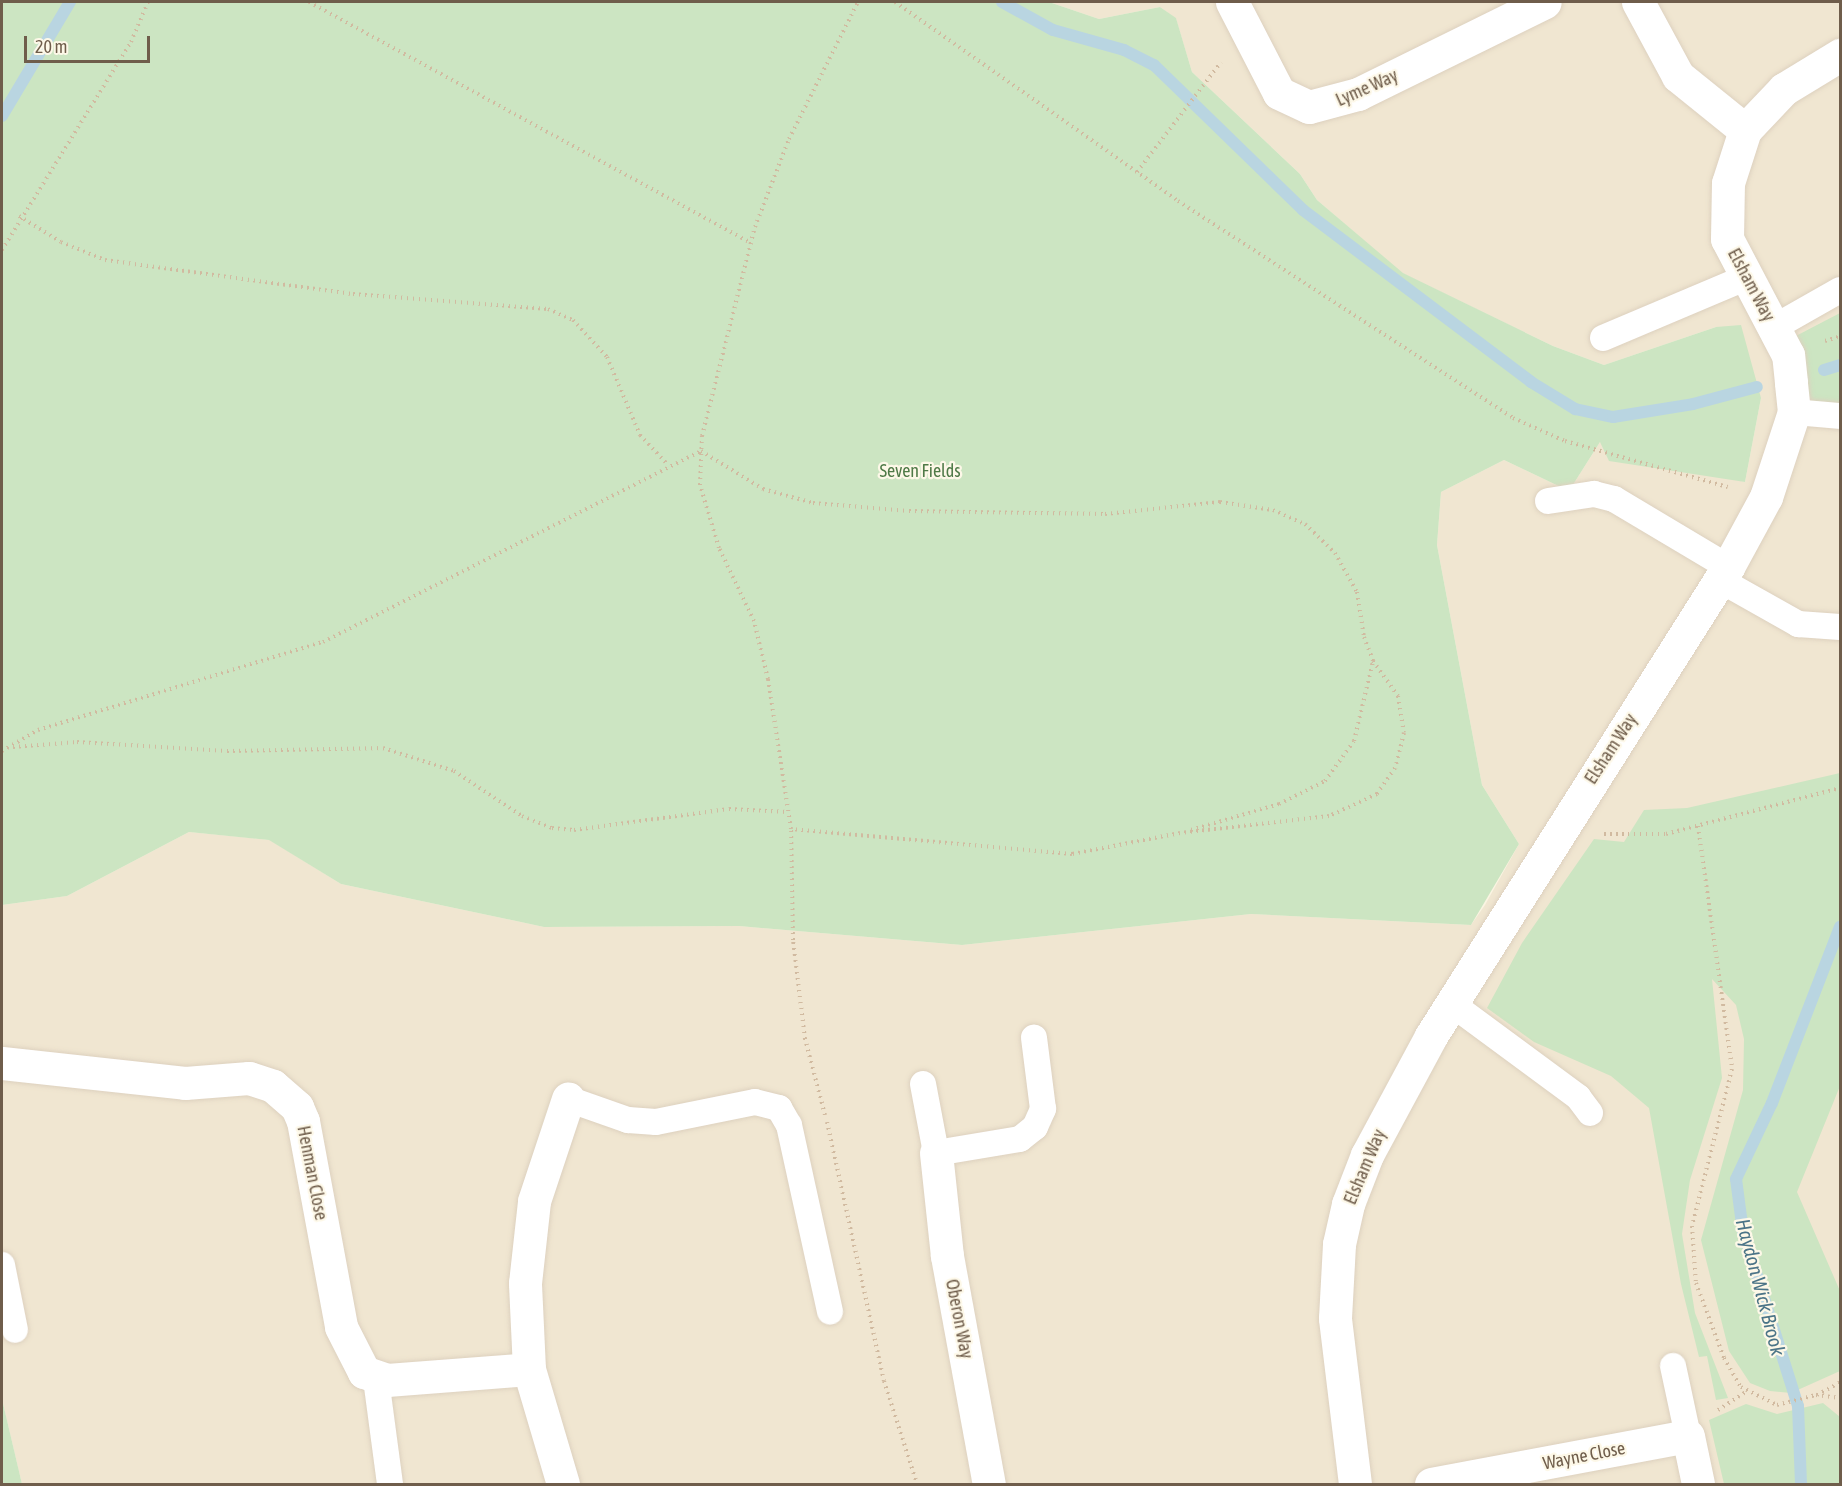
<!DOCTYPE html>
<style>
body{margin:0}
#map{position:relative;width:1842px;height:1486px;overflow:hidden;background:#faf4e2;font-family:"Asap Condensed",sans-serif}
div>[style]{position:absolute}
.residential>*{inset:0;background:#f0e6d1}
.green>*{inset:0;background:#cce5c2}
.stream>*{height:12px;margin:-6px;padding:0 6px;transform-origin:6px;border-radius:6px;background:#b9d5e1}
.path>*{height:4px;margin-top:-2px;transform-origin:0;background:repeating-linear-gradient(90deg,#d1baa0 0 1.5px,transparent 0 6px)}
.roads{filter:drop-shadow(0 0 2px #ddd1bf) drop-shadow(0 0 2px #ddd1bf)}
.service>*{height:26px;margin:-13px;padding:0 13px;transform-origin:13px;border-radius:13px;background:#fff}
.minor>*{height:33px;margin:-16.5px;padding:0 16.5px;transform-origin:16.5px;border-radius:16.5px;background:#fff}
span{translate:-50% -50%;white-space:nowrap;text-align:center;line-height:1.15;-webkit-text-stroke:4.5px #fdf8e8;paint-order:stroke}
.street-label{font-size:18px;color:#6f5d4b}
.park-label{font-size:18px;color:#4f7a47}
.water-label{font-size:20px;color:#4b7487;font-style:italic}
.frame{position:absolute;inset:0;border:3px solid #6f5d4b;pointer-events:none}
.scale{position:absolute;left:24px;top:36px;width:126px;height:27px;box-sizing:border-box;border:3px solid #6f5d4b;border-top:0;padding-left:8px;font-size:18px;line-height:21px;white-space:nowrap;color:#6f5d4b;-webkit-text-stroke:4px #fdf8e8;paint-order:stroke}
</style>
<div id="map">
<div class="residential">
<div style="clip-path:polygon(1049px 2px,1840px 2px,1840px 1484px,22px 1484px,2px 1399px,2px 905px,67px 896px,189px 832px,270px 840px,341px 884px,544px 927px,739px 926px,962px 945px,1251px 914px,1471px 925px,1485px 905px,1519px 844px,1482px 785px,1437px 545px,1441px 492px,1504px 460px,1569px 491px,1600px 442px,1745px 482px,1761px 398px,1716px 327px,1604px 365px,1553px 346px,1402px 273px,1317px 200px,1300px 174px,1192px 72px,1176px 19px,1160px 7px,1099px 19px)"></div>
</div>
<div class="green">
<div style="clip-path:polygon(2px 2px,1049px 2px,1099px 19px,1160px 7px,1176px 18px,1192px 72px,1300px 174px,1317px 200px,1403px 273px,1553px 346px,1604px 365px,1716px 327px,1741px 325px,1761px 398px,1745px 482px,1609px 461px,1600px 442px,1569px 491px,1504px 460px,1441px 492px,1437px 545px,1482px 785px,1519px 844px,1471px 925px,1251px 914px,962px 945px,739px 926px,544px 927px,341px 884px,269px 840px,189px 832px,67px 896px,2px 905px)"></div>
<div style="clip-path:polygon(1840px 313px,1840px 406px,1805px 404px,1792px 338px)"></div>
<div style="clip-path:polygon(1840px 773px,1840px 1086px,1797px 1192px,1840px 1291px,1840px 1371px,1791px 1393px,1770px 1391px,1750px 1383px,1729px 1351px,1701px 1240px,1743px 1090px,1744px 1039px,1736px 1005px,1712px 979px,1722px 1078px,1690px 1180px,1682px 1234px,1695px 1313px,1728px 1398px,1716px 1400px,1707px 1356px,1699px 1357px,1681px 1284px,1649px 1108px,1611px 1076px,1534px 1042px,1487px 1008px,1522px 943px,1594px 839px,1624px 842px,1644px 810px,1687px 808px)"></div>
<div style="clip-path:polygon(2px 1399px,22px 1484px,2px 1484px)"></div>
<div style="clip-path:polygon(1823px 1403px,1840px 1417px,1840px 1484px,1724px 1484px,1709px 1420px,1746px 1404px,1777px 1414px)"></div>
</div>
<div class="stream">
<div style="left:1002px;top:2px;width:58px;rotate:28.8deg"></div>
<div style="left:1053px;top:30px;width:74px;rotate:15.7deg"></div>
<div style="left:1124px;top:50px;width:34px;rotate:27deg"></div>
<div style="left:1154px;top:65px;width:208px;rotate:44.2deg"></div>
<div style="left:1303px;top:210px;width:286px;rotate:37deg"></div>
<div style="left:1531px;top:382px;width:52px;rotate:31.5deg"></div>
<div style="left:1575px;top:409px;width:39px;rotate:12deg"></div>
<div style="left:1613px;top:417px;width:81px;rotate:-9.2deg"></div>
<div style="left:1693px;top:404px;width:66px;rotate:-14.9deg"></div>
<div style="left:2px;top:116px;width:133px;rotate:-59.2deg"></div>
<div style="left:1824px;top:370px;width:17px;rotate:-17deg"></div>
<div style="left:1801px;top:1484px;width:78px;rotate:-92.2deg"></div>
<div style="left:1798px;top:1406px;width:182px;rotate:-107.5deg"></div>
<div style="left:1743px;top:1232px;width:53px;rotate:-97.5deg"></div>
<div style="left:1736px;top:1179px;width:84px;rotate:-64.7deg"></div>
<div style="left:1772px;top:1103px;width:189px;rotate:-68.9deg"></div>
</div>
<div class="path">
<div style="left:309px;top:2px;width:503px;rotate:28.6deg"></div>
<div style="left:895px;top:2px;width:346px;rotate:35.1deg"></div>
<div style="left:1178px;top:201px;width:399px;rotate:32.9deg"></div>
<div style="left:1513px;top:418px;width:57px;rotate:23.9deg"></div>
<div style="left:1565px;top:441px;width:169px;rotate:15.8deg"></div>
<div style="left:1137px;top:172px;width:138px;rotate:-52.6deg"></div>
<div style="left:19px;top:216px;width:49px;rotate:31.8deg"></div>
<div style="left:61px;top:242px;width:48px;rotate:22.2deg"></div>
<div style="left:105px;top:260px;width:250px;rotate:7.8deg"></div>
<div style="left:353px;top:294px;width:196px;rotate:4.4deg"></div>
<div style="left:548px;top:309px;width:27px;rotate:24deg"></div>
<div style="left:573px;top:320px;width:50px;rotate:47.4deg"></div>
<div style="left:607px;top:357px;width:85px;rotate:67.1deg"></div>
<div style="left:640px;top:435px;width:42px;rotate:46.9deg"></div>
<div style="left:2px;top:250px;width:245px;rotate:-58.2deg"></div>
<div style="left:131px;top:42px;width:43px;rotate:-67deg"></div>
<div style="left:1825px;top:341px;width:16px;rotate:-18deg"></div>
<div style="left:13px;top:747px;width:64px;rotate:-4.5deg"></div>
<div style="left:77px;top:742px;width:150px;rotate:3.4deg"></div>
<div style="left:227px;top:751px;width:156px;rotate:-1.1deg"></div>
<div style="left:383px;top:748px;width:75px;rotate:17.9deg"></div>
<div style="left:454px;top:771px;width:82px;rotate:33.5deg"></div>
<div style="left:522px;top:816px;width:32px;rotate:22deg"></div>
<div style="left:552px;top:828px;width:22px;rotate:5deg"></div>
<div style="left:574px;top:830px;width:156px;rotate:-7.7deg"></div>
<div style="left:729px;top:809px;width:59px;rotate:2.9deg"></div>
<div style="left:2px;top:751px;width:42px;rotate:-30.3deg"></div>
<div style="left:38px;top:730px;width:298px;rotate:-17.2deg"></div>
<div style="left:323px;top:642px;width:424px;rotate:-26.8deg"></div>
<div style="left:701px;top:451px;width:73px;rotate:31.5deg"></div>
<div style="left:763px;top:489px;width:52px;rotate:15.6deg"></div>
<div style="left:813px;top:503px;width:96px;rotate:4.8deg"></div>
<div style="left:909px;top:511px;width:196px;rotate:0.9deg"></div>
<div style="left:1105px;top:514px;width:116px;rotate:-6deg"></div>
<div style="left:1220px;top:502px;width:54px;rotate:8.6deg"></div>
<div style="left:1273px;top:510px;width:35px;rotate:24deg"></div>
<div style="left:1305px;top:524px;width:42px;rotate:44deg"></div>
<div style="left:1335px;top:553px;width:45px;rotate:60.6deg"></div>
<div style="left:1357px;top:592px;width:46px;rotate:81.2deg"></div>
<div style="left:1364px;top:637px;width:26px;rotate:69deg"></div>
<div style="left:1373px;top:661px;width:43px;rotate:54.5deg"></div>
<div style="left:1398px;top:696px;width:37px;rotate:81deg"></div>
<div style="left:1404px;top:733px;width:36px;rotate:104deg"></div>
<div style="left:1395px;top:768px;width:32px;rotate:125deg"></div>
<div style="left:1377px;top:794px;width:53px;rotate:155.4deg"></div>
<div style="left:1329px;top:816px;width:150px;rotate:173.5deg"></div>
<div style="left:1180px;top:833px;width:110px;rotate:169deg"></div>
<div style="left:1072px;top:854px;width:282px;rotate:-174.9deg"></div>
<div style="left:1698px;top:826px;width:245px;rotate:82deg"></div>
<div style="left:1732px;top:1069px;width:162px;rotate:104.3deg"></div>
<div style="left:1692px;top:1226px;width:57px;rotate:86deg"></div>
<div style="left:1696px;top:1283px;width:80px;rotate:69.5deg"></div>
<div style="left:1724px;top:1358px;width:34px;rotate:60deg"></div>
<div style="left:1741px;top:1387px;width:40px;rotate:26.6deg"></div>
<div style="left:1777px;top:1405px;width:40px;rotate:-14.4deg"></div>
<div style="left:1816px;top:1395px;width:24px;rotate:7deg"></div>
<div style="left:1191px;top:830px;width:92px;rotate:-16.5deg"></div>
<div style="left:1279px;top:804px;width:51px;rotate:-26.6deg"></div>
<div style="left:1325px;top:781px;width:49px;rotate:-54.1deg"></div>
<div style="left:1354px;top:741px;width:82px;rotate:-76.6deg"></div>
<div style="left:1604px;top:834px;width:62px"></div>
<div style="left:1666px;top:834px;width:180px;rotate:-14.8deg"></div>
<div style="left:825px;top:1115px;width:79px;rotate:-104.7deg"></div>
<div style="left:805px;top:1039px;width:100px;rotate:-96.9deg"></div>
<div style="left:793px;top:940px;width:111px;rotate:-91deg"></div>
<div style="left:791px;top:829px;width:152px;rotate:-98.7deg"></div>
<div style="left:768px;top:679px;width:60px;rotate:-103.6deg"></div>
<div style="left:754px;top:621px;width:81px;rotate:-115.6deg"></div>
<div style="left:719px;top:548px;width:66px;rotate:-106.8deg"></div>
<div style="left:700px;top:485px;width:49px;rotate:-87.7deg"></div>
<div style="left:702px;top:436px;width:216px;rotate:-75.8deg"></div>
<div style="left:755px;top:227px;width:94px;rotate:-68.9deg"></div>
<div style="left:789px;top:139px;width:153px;rotate:-63.3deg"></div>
<div style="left:827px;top:1122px;width:265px;rotate:77.6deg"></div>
<div style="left:884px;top:1381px;width:108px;rotate:72.2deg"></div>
<div style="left:1817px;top:1395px;width:26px;rotate:-29deg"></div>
<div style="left:1718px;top:1410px;width:35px;rotate:-33deg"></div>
</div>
<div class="roads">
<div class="service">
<div style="left:1773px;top:328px;width:77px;rotate:-29.6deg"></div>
<div style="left:1603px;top:338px;width:154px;rotate:-22.9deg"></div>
<div style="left:1794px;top:412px;width:46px;rotate:5deg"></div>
<div style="left:1548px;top:501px;width:47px;rotate:-8.7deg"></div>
<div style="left:1594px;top:494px;width:21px;rotate:14deg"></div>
<div style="left:1614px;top:499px;width:133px;rotate:30.8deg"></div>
<div style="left:1720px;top:580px;width:90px;rotate:29.4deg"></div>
<div style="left:1798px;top:624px;width:42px;rotate:4.1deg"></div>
<div style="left:1452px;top:1004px;width:157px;rotate:36.4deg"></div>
<div style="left:1578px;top:1097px;width:20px;rotate:53deg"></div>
<div style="left:923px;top:1084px;width:70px;rotate:79.3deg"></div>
<div style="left:936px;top:1153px;width:85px;rotate:-9.5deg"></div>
<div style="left:1020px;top:1139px;width:19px;rotate:-39deg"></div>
<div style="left:1035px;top:1127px;width:20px;rotate:-66deg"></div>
<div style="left:1043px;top:1109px;width:72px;rotate:-97.2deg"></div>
<div style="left:568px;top:1099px;width:64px;rotate:19.3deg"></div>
<div style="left:628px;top:1120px;width:28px;rotate:4deg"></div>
<div style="left:656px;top:1122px;width:101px;rotate:-11.4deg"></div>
<div style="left:755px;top:1102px;width:25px;rotate:14deg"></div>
<div style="left:779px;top:1108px;width:20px;rotate:60deg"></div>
<div style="left:789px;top:1125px;width:191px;rotate:77.6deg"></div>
<div style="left:2px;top:1265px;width:66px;rotate:78.7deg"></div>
<div style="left:1673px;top:1366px;width:72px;rotate:77.9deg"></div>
<div style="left:376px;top:1379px;width:106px;rotate:82.4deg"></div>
</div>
<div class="minor">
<div style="left:1232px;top:2px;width:102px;rotate:62.7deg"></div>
<div style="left:1279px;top:93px;width:33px;rotate:25deg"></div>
<div style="left:1309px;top:107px;width:51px;rotate:-14.9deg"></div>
<div style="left:1358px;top:94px;width:208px;rotate:-26.2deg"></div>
<div style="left:1638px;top:2px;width:84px;rotate:61.6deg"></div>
<div style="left:1678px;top:76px;width:86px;rotate:38.9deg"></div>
<div style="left:2px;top:1063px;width:184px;rotate:6.2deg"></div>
<div style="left:185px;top:1083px;width:64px;rotate:-4.5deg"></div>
<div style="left:249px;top:1078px;width:25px;rotate:18deg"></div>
<div style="left:273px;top:1086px;width:32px;rotate:41deg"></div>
<div style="left:297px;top:1107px;width:15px;rotate:67deg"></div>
<div style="left:303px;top:1121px;width:209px;rotate:79.5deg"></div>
<div style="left:341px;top:1327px;width:51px;rotate:62.9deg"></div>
<div style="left:364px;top:1372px;width:24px;rotate:19deg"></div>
<div style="left:387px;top:1380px;width:142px;rotate:-4.4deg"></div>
<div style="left:936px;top:1153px;width:104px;rotate:83.9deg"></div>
<div style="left:947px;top:1256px;width:232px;rotate:79.6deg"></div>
<div style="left:563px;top:1484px;width:120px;rotate:-106.5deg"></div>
<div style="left:529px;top:1369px;width:86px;rotate:-92.7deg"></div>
<div style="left:525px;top:1283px;width:82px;rotate:-83.7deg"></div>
<div style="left:534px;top:1201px;width:108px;rotate:-71.6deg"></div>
<div style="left:1355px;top:1484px;width:167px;rotate:-96.9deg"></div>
<div style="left:1335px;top:1318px;width:74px;rotate:-86.9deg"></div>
<div style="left:1339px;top:1244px;width:41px;rotate:-77.3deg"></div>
<div style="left:1348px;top:1204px;width:53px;rotate:-68.8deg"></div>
<div style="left:1367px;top:1155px;width:135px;rotate:-61.7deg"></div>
<div style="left:1431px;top:1036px;width:555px;rotate:-57.66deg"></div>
<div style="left:1728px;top:567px;width:80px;rotate:-61.5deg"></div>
<div style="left:1766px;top:497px;width:89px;rotate:-71.8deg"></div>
<div style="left:1794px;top:412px;width:30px;rotate:-96deg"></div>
<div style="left:1791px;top:382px;width:27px;rotate:-96deg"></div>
<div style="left:1788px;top:355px;width:131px;rotate:-117.7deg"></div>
<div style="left:1727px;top:239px;width:56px;rotate:-89deg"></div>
<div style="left:1728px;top:183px;width:56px;rotate:-72.2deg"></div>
<div style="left:1745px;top:130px;width:57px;rotate:-46.4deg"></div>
<div style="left:1784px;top:89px;width:66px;rotate:-31.3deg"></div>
<div style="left:1431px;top:1484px;width:261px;rotate:-10.6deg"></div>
<div style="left:1688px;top:1436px;width:49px;rotate:78.2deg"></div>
</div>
</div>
<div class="street-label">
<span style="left:1367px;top:88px;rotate:-24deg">Lyme Way</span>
<span style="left:1751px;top:285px;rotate:62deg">Elsham Way</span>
<span style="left:1611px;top:749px;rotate:-57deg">Elsham Way</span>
<span style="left:1365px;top:1167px;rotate:-67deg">Elsham Way</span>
<span style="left:312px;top:1173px;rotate:79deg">Henman Close</span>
<span style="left:959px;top:1319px;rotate:79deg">Oberon Way</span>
<span style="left:1584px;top:1456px;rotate:-11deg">Wayne Close</span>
</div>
<div class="park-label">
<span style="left:920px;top:471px">Seven Fields</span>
</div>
<div class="water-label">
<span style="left:1761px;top:1287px;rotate:75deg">Haydon Wick Brook</span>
</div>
<div class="frame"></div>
<div class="scale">20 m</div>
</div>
